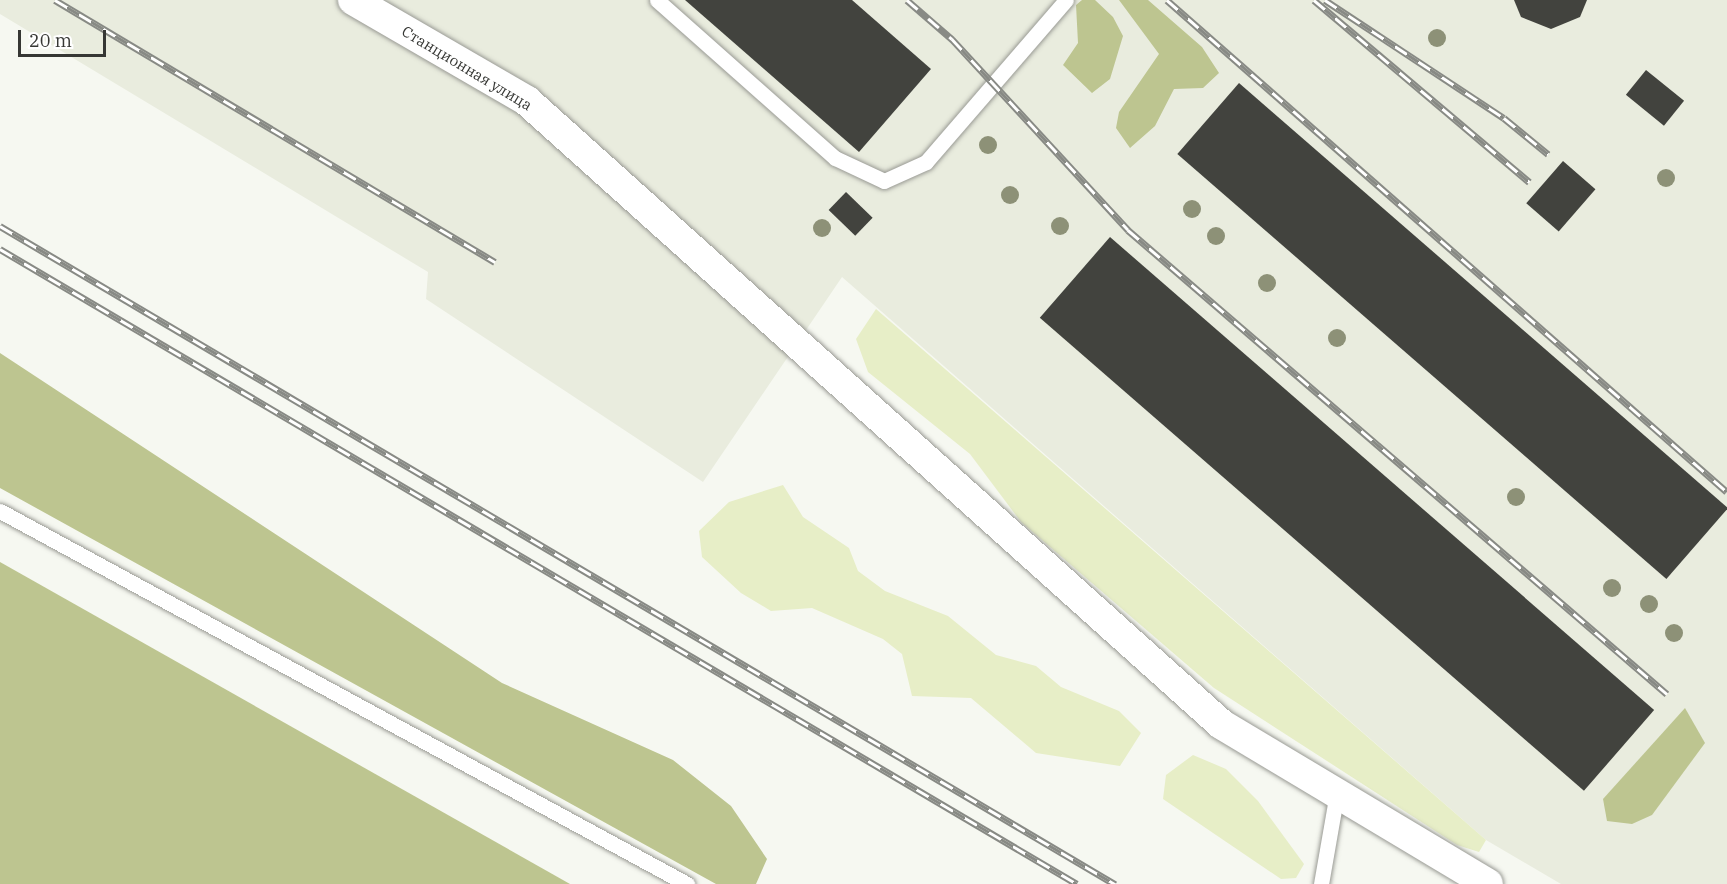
<!DOCTYPE html>
<meta charset="utf-8">
<style>
body{margin:0}
#map{position:relative;width:1727px;height:884px;overflow:hidden;background:#f6f8f1;font-family:"IBM Plex Serif",serif}
div>[style]{position:absolute}
.built>*{inset:0;background:#e9ecde}
.green>*{inset:0;background:#e7eec7}
.forest>*{inset:0;background:#bdc590}
.building>*{inset:0;background:#42433e;transform-origin:0 0}
.roads{filter:drop-shadow(0 0 2px #999a94) drop-shadow(0 0 2px #999a94)}
.lane>*{height:15px;margin:-7.5px;padding:0 7.5px;transform-origin:7.5px;border-radius:7.5px;background:#fff}
.street>*{height:30px;margin:-15px;padding:0 15px;transform-origin:15px;border-radius:15px;background:#fff}
.rail>*{height:7px;margin-top:-3.5px;transform-origin:0;background:repeating-linear-gradient(90deg,#fff 0 14px,#888a85 0 28px);box-sizing:border-box;border-block:2px solid #888a85}
.trees>*{width:18px;height:18px;margin:-9px;border-radius:50%;background:#8d9177}
span{translate:-50% -50%;white-space:nowrap;text-align:center;line-height:1.15;-webkit-text-stroke:6px #fff;paint-order:stroke}
.street-label{font-size:15px;color:#363734}
.scale{position:absolute;left:18px;top:30px;width:88px;height:27px;box-sizing:border-box;border:3px solid #363734;border-top:0;padding-left:8px;font-size:18px;line-height:21px;white-space:nowrap;color:#363734;-webkit-text-stroke:4px #fff;paint-order:stroke}
</style>
<div id="map">
<div class="built">
<div style="clip-path:polygon(0 0,1727px 0,1727px 884px,1561px 884px,1486px 840px,842px 277px,703px 482px,426px 299px,428px 272px,0 14px)"></div>
</div>
<div class="green">
<div style="clip-path:polygon(876px 309px,1486px 840px,1479px 852px,1457px 845px,1214px 688px,1021px 522px,970px 454px,868px 372px,856px 339px)"></div>
<div style="clip-path:polygon(783px 485px,803px 517px,849px 548px,858px 571px,885px 591px,948px 616px,996px 655px,1036px 666px,1061px 687px,1119px 711px,1141px 733px,1120px 766px,1036px 753px,971px 698px,912px 696px,902px 654px,883px 639px,812px 608px,771px 611px,741px 593px,702px 557px,699px 531px,729px 502px)"></div>
<div style="clip-path:polygon(1193px 755px,1226px 769px,1258px 801px,1304px 864px,1296px 878px,1281px 879px,1163px 799px,1166px 775px)"></div>
</div>
<div class="forest">
<div style="clip-path:polygon(1082px 0,1095px 0,1113px 17px,1123px 36px,1110px 79px,1092px 93px,1063px 65px,1078px 43px,1076px 5px)"></div>
<div style="clip-path:polygon(1119px 0,1148px 0,1202px 47px,1219px 73px,1203px 88px,1174px 89px,1155px 126px,1130px 148px,1116px 128px,1119px 112px,1159px 54px)"></div>
<div style="clip-path:polygon(0 353px,502px 683px,673px 760px,731px 806px,767px 859px,756px 884px,716px 884px,0 488px)"></div>
<div style="clip-path:polygon(0 562px,570px 884px,0 884px)"></div>
<div style="clip-path:polygon(1685px 708px,1705px 743px,1652px 815px,1632px 824px,1607px 821px,1603px 799px)"></div>
</div>
<div class="building">
<div style="clip-path:polygon(685px 0,852px 0,931px 69px,859px 152px)"></div>
<div style="clip-path:polygon(1514px 0,1587px 0,1580px 17px,1551px 29px,1521px 17px)"></div>
<div style="left:1646px;top:70px;width:49px;height:32px;rotate:39deg"></div>
<div style="left:1239px;top:83px;width:648px;height:94px;rotate:41deg"></div>
<div style="left:1563px;top:161px;width:43px;height:56px;rotate:41deg"></div>
<div style="left:846px;top:192px;width:37px;height:25px;rotate:44deg"></div>
<div style="left:1110px;top:237px;width:721px;height:107px;rotate:41deg"></div>
</div>
<div class="roads">
<div class="lane">
<div style="left:657px;top:0;width:238px;rotate:41.6deg"></div>
<div style="left:835px;top:158px;width:54px;rotate:25.1deg"></div>
<div style="left:884px;top:181px;width:46px;rotate:-24.3deg"></div>
<div style="left:926px;top:162px;width:214px;rotate:-49.2deg"></div>
<div style="left:0;top:511px;width:782px;rotate:28.5deg"></div>
<div style="left:1321px;top:884px;width:93px;rotate:-80.1deg"></div>
</div>
<div class="street">
<div style="left:353px;top:0;width:201px;rotate:30.1deg"></div>
<div style="left:527px;top:101px;width:933px;rotate:41.91deg"></div>
<div style="left:1221px;top:724px;width:311px;rotate:30.9deg"></div>
</div>
</div>
<div class="rail">
<div style="left:55px;top:0;width:512px;rotate:30.77deg"></div>
<div style="left:907px;top:0;width:60px;rotate:40.9deg"></div>
<div style="left:952px;top:39px;width:260px;rotate:47.3deg"></div>
<div style="left:1128px;top:230px;width:711px;rotate:40.72deg"></div>
<div style="left:1167px;top:0;width:745px;rotate:41.3deg"></div>
<div style="left:1314px;top:0;width:282px;rotate:40.2deg"></div>
<div style="left:1325px;top:0;width:214px;rotate:33.4deg"></div>
<div style="left:1504px;top:118px;width:57px;rotate:39.3deg"></div>
<div style="left:0;top:226px;width:1295px;rotate:30.55deg"></div>
<div style="left:0;top:249px;width:1250px;rotate:30.52deg"></div>
</div>
<div class="trees">
<div style="left:1437px;top:38px"></div>
<div style="left:988px;top:145px"></div>
<div style="left:1666px;top:178px"></div>
<div style="left:1010px;top:195px"></div>
<div style="left:1192px;top:209px"></div>
<div style="left:1060px;top:226px"></div>
<div style="left:822px;top:228px"></div>
<div style="left:1216px;top:236px"></div>
<div style="left:1267px;top:283px"></div>
<div style="left:1337px;top:338px"></div>
<div style="left:1516px;top:497px"></div>
<div style="left:1612px;top:588px"></div>
<div style="left:1649px;top:604px"></div>
<div style="left:1674px;top:633px"></div>
</div>
<div class="street-label">
<span style="left:467px;top:68px;rotate:31deg">Станционная улица</span>
</div>
<div class="scale">20 m</div>
</div>
